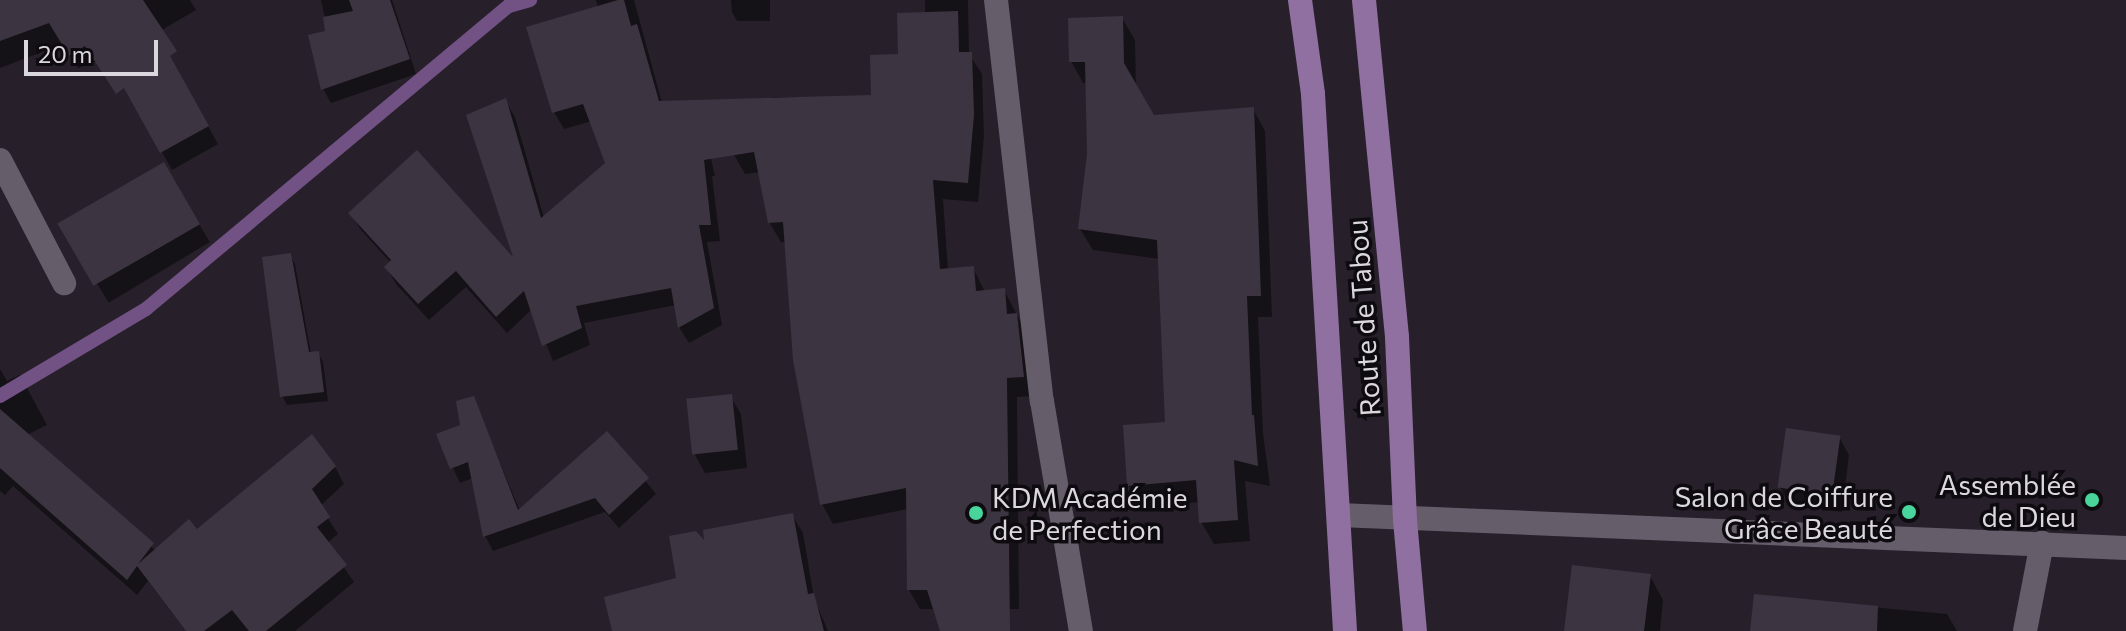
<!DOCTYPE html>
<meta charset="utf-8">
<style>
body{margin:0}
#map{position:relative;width:2126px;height:631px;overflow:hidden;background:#27202b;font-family:Commissioner,sans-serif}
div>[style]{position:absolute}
.shadow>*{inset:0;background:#0007;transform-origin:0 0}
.stream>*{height:14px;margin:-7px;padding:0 7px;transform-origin:7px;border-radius:7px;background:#725184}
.building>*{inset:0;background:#3c3541;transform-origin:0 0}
.minor>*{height:24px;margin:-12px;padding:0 12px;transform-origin:12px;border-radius:12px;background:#655d6a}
.major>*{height:24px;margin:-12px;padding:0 12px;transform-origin:12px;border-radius:12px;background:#9070a1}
.dots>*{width:22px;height:22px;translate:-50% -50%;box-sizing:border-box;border:4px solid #0e0b10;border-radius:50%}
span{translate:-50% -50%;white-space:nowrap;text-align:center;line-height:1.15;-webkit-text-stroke:7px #0e0b10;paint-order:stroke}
.street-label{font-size:28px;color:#dbd7de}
.poi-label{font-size:28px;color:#dbd7de}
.right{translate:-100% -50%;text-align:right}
.left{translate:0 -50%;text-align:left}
.scale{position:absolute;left:24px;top:40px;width:134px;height:36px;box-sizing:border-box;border:4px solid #dbd7de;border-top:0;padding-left:10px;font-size:24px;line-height:28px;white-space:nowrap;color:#dbd7de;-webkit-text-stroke:6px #0e0b10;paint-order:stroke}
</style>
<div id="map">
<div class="shadow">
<div style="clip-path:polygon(23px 0,190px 0,196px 10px,160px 31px,164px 38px,78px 68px,63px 44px,0 68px,0 14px)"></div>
<div style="clip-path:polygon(321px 0,392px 0,416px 74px,331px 103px,323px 89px,328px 33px)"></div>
<div style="clip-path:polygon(596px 0,634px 0,662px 103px,702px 120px,715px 176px,712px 176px,720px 241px,707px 242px,722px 325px,689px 343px,679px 327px,676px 305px,584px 323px,590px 345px,553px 361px,532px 309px,507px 333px,466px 287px,429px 320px,396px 284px,386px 267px,391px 263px,361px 230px,351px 214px,518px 265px,505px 100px,515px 117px,544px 218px,607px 163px,592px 121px,564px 129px,554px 112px,598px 8px)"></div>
<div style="clip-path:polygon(731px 0,770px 0,770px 21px,737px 21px,732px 12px)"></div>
<div style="clip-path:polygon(925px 0,968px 0,969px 54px,982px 74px,984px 136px,978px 202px,943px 199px,948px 270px,973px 268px,985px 292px,1004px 290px,1027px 334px,1034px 396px,1017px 397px,1019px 609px,984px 609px,991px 631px,942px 631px,935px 609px,920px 609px,909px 590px,908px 509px,833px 524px,822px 504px,787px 242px,781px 242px,769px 222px,760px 172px,745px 174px,734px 155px,772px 97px,873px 97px,925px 14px)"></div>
<div style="clip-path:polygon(1122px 18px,1135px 40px,1136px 87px,1153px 117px,1253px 109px,1265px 131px,1272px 317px,1258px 317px,1263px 433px,1270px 486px,1245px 481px,1250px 541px,1214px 544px,1201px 522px,1200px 502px,1141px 507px,1129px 486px,1167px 424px,1160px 259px,1093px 250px,1080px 229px,1089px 154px,1087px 83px,1083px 83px,1071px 61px)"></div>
<div style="clip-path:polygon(173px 64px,218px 144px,172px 170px,119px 75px)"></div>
<div style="left:163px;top:164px;width:91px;height:118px;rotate:59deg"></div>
<div style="clip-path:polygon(290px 255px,295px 264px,311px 354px,318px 353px,323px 362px,328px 401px,287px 405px,282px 396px)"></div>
<div style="clip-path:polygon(0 369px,7px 381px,20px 375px,47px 425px,27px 435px,156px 551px,335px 467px,344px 484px,320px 506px,338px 534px,327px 543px,354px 582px,295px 631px,186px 631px,148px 581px,137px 595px,13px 486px,5px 495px,0 491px)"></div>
<div style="clip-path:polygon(730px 396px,741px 414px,747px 468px,705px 473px,695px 455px)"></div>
<div style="clip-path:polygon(473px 398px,520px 511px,607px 433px,656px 494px,619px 528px,605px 512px,493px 551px,485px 536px,473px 478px,460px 483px,438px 436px,463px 426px)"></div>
<div style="clip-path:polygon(1839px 437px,1849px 455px,1842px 512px,1790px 505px,1780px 487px)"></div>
<div style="clip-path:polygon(792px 515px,803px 533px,814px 598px,828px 631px,614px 631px,679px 580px,707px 546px)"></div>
<div style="clip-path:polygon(1650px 576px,1663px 600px,1660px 631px,1566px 631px)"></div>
<div style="clip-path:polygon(1755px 596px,1947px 614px,1957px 631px,1752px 631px)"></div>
</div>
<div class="stream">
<div style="left:0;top:396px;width:170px;rotate:-30.8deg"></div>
<div style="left:146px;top:309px;width:473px;rotate:-39.9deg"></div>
<div style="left:509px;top:6px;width:22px;rotate:-16deg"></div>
</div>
<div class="building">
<div style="clip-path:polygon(0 0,143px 0,177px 51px,170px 56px,209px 126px,160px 153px,124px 88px,116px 94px,85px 46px,69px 56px,49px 23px,0 41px)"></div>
<div style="clip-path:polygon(349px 0,390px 0,410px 59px,321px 90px,308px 35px,325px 31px,323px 17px,353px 11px)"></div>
<div style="clip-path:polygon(618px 0,624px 0,631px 26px,637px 24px,659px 101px,871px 95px,870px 55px,898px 54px,897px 13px,958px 11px,959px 52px,972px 52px,974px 115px,968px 183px,933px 180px,940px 269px,974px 266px,976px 291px,1005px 288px,1007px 314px,1017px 313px,1024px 377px,1007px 378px,1010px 631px,940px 631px,927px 590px,907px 590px,906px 488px,820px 505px,793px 360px,783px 222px,768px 223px,754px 152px,704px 160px,711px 225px,699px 225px,714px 308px,678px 328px,671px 288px,576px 306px,582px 328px,542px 346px,524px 291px,496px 317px,456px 271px,418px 304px,384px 267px,391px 260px,348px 213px,417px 150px,513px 257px,466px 115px,506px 98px,541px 218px,605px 163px,583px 104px,552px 113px,526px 27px)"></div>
<div style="clip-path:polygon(1123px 16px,1124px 63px,1154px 115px,1254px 107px,1261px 296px,1247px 296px,1252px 415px,1254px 415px,1258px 466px,1234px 460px,1238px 520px,1199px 523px,1196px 480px,1127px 486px,1123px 425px,1165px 422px,1157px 240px,1078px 229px,1087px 154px,1085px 62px,1069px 62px,1068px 18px)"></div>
<div style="left:164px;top:162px;width:72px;height:123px;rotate:60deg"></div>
<div style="clip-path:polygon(291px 253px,309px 352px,319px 351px,324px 392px,280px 397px,262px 257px)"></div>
<div style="left:732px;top:394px;width:56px;height:46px;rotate:84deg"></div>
<div style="clip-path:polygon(474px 396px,518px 510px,607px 431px,649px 478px,609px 515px,595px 498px,483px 537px,468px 462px,450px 469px,436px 434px,460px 425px,456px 401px)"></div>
<div style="clip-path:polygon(0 409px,154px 543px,138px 564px,189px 519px,197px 529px,312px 434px,336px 466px,312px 489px,330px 517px,317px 527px,347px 565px,266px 631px,249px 631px,232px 610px,204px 631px,186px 631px,137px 566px,127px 580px,0 468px)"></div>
<div style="left:1786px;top:428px;width:55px;height:60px;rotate:8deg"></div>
<div style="clip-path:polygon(793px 513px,808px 594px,814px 593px,824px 631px,612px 631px,604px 597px,676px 578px,669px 536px,696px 531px,704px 540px,703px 530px)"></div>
<div style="clip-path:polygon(1572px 565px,1651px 574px,1644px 631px,1564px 631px)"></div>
<div style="clip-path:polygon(1754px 594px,1878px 606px,1877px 631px,1750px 631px)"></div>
</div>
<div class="minor">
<div style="left:996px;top:0;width:404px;rotate:83.5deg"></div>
<div style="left:1042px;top:401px;width:233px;rotate:80.4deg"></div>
<div style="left:0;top:160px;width:139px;rotate:62.5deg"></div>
<div style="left:1339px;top:515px;width:788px;rotate:2.4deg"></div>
<div style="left:2025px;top:631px;width:90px;rotate:-79.1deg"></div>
</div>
<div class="major">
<div style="left:1300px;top:0;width:95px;rotate:82.1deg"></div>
<div style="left:1313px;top:94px;width:538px;rotate:86.59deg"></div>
<div style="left:1364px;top:0;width:339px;rotate:84.4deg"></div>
<div style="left:1397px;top:337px;width:183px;rotate:87.5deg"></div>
<div style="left:1405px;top:520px;width:111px;rotate:84.9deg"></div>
</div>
<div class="dots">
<div style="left:2092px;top:500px;background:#49d49c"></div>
<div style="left:1909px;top:512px;background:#49d49c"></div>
<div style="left:976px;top:513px;background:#49d49c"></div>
</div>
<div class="street-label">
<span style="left:1363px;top:318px;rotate:-94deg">Route de Tabou</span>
</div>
<div class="poi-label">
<span class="right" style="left:2076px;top:500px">Assemblée<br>de Dieu</span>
<span class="right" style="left:1893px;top:512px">Salon de Coiffure<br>Grâce Beauté</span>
<span class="left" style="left:992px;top:513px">KDM Académie<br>de Perfection</span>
</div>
<div class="scale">20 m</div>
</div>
